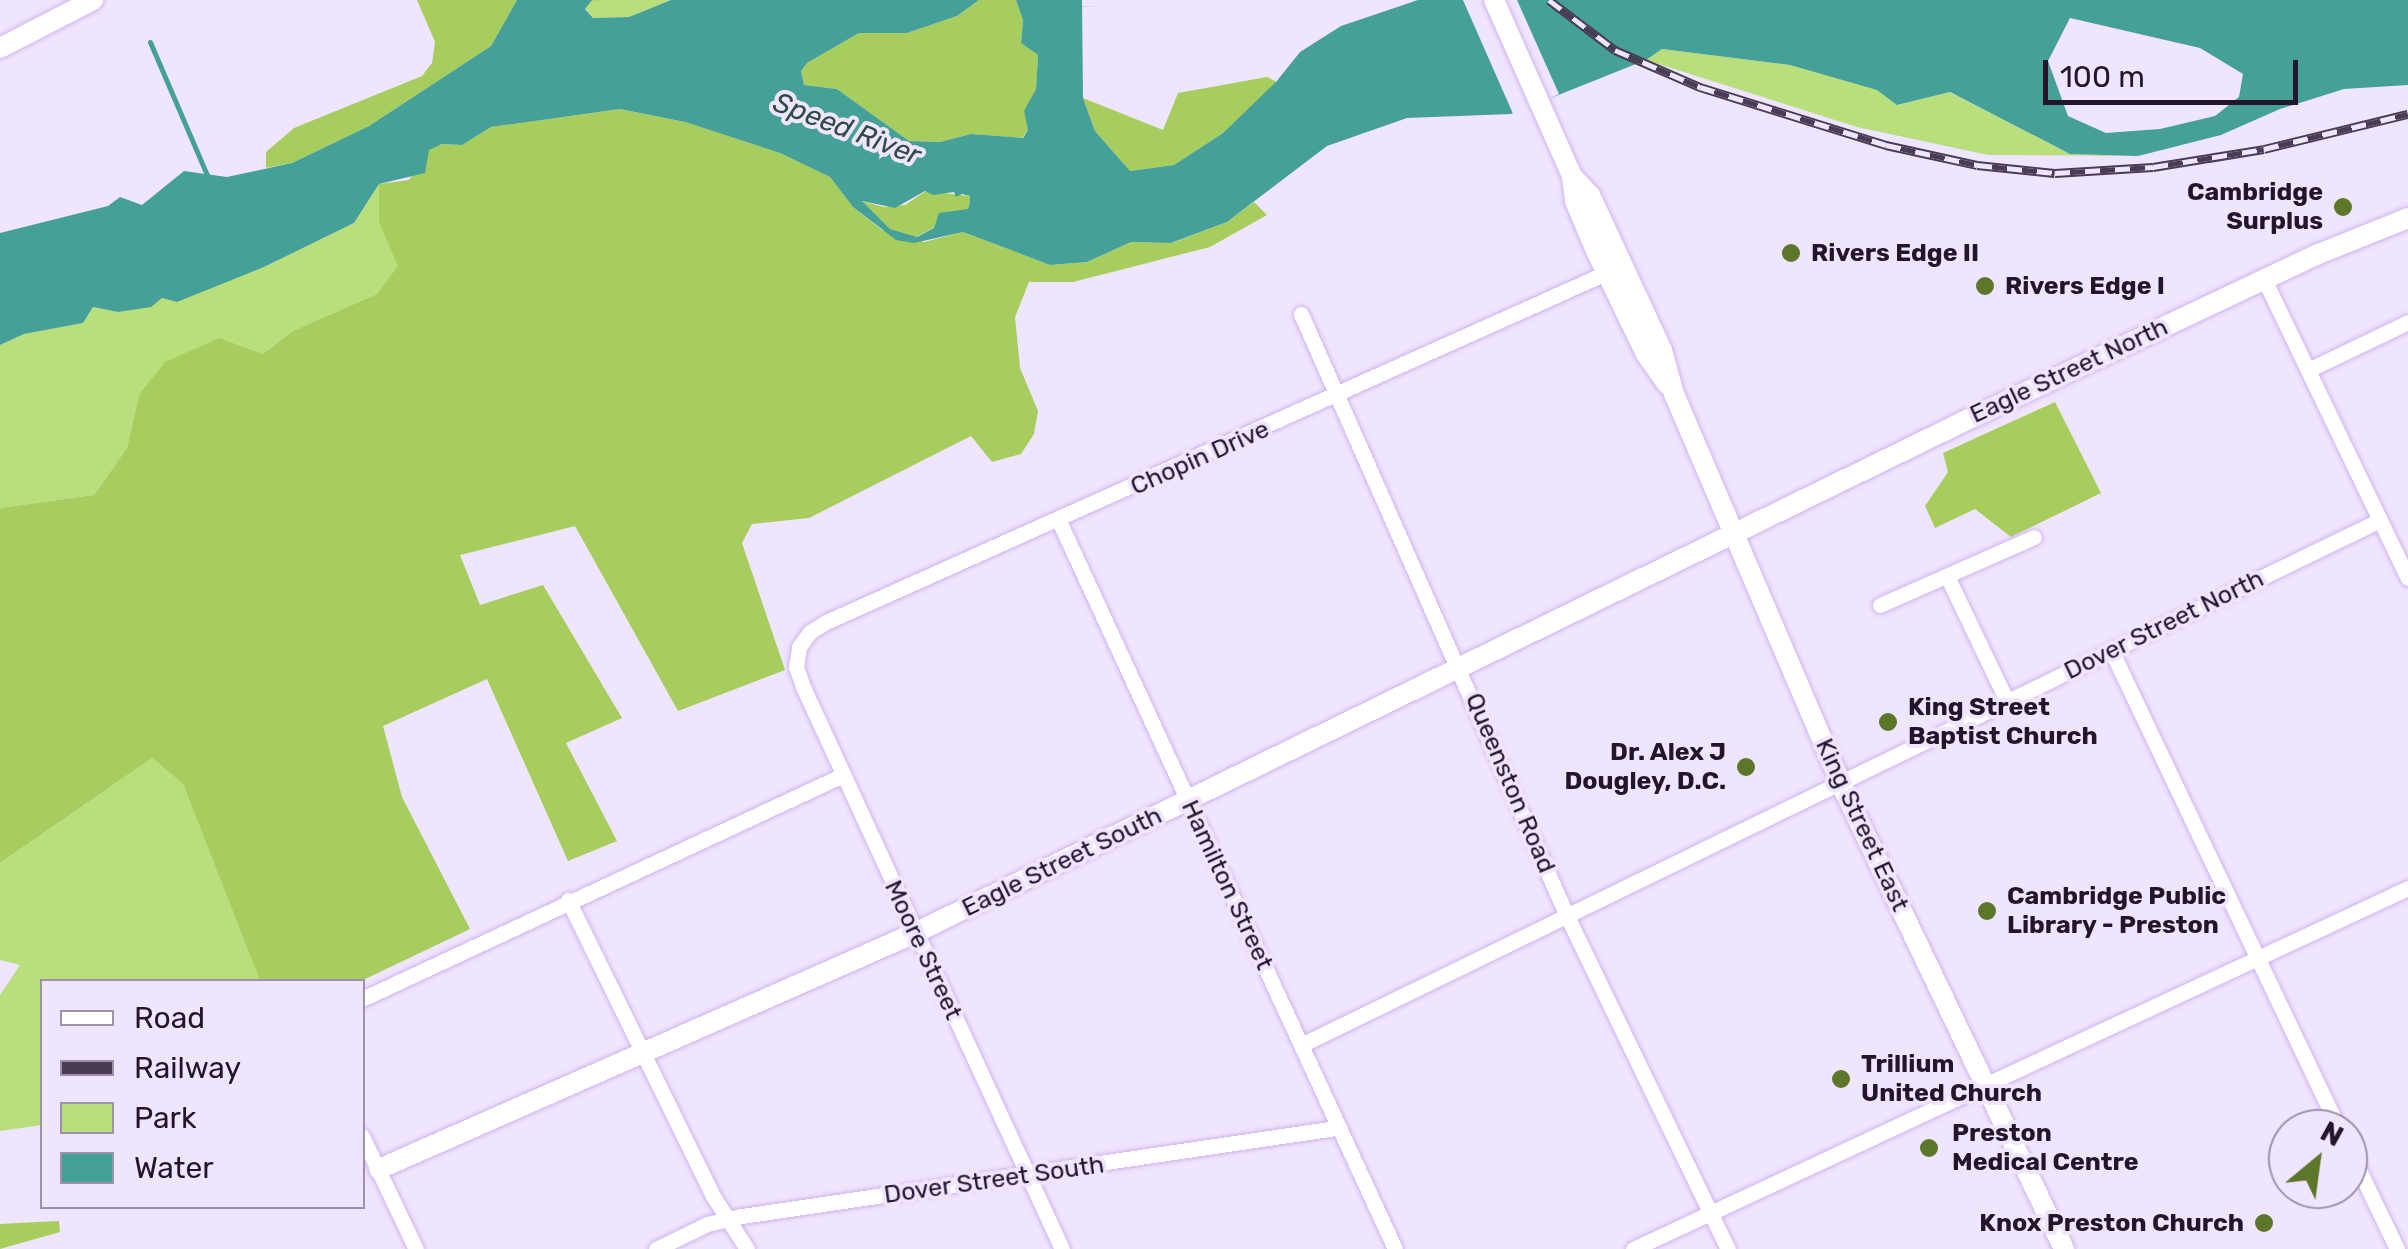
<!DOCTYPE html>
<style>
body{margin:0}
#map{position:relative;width:2408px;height:1249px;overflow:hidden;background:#f0e5fe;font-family:Rubik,sans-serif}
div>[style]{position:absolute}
.green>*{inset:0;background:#b9de7c}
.forest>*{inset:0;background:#a6cd5d}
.water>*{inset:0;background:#45a197}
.pier>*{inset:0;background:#f0e5fe}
.stream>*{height:5px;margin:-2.5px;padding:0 2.5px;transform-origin:2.5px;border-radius:2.5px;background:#45a197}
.roads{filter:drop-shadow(0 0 2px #cfb3ef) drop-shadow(0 0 2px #cfb3ef)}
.street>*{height:15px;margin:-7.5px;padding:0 7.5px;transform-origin:7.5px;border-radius:7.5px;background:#fff}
.secondary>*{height:20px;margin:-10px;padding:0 10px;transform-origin:10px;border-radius:10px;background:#fff}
.rail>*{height:9px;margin-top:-4.5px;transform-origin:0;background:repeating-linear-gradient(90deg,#f0e5fe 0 15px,#483d54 0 30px);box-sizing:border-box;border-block:2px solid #483d54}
.dots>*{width:28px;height:28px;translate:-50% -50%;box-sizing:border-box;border:5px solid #f0e5fe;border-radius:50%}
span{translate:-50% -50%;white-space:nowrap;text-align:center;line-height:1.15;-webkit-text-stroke:8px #f0e5fe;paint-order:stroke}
.poi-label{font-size:25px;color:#21162c;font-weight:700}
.right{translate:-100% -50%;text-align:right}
.left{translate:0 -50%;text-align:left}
.street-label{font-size:25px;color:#21162c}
.water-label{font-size:28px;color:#2e4b48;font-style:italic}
.legend{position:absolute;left:40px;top:979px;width:325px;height:230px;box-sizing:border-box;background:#f0e5fe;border:2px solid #9d92aa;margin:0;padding:12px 18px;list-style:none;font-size:30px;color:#21162c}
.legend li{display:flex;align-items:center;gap:20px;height:50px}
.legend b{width:50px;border:2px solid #9d92aa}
.north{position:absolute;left:2268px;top:1109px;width:100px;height:100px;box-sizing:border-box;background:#f0e5fe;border:2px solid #9d92aa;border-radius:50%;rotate:29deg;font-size:28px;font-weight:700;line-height:40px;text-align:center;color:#21162c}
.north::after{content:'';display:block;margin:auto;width:35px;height:45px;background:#5d772a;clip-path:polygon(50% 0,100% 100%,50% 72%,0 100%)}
.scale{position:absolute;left:2043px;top:60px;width:255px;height:45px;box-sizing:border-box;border:5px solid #21162c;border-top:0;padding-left:12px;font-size:30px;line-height:35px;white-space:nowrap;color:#21162c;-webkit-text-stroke:8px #f0e5fe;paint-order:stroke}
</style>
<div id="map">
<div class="green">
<div style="clip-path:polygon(592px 0,671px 0,629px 17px,593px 18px,585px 8px)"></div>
<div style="clip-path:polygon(1662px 49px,1790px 65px,1878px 90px,1898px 105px,1949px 92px,2070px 154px,2138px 156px,1988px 155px,1857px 127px,1646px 60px)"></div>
<div style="clip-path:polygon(379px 184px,379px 222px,399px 266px,377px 294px,293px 331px,263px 354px,220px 338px,139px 395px,127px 448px,94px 495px,0 508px,0 345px,24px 334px,83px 323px,93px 307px,118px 312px,162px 298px,177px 301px,264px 267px,354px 223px)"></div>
<div style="clip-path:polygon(152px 758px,183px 784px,260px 981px,42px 982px,42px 1125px,0 1131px,0 995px,20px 965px,0 960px,0 863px)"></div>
</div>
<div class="forest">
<div style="clip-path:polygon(417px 0,517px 0,491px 46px,369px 126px,292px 163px,266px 168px,266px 152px,294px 128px,422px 76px,432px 63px,435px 42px)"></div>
<div style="clip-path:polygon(979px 0,1016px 0,1023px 20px,1021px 43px,1038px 55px,1036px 89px,1025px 111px,1028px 130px,1022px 138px,971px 134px,940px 142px,909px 141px,837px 89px,804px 85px,801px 71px,807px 63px,859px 33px,907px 33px,957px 16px)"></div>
<div style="clip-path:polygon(1267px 77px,1277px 82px,1223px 133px,1174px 165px,1130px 171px,1095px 131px,1083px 98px,1163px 130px,1178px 93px)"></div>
<div style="clip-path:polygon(620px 109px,685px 122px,780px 153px,830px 177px,853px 207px,882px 230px,924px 242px,963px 232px,1050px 265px,1087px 262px,1131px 242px,1172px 243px,1227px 222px,1254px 202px,1267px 215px,1210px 247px,1073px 282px,1029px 282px,1015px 317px,1020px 368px,1038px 411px,1034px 434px,1021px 454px,992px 462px,971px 436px,809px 518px,752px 524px,742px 543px,785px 670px,678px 711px,575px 526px,460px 555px,480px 605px,543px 585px,622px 718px,566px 743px,617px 841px,568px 861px,487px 679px,383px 726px,402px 797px,470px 929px,361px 981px,260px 981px,183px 784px,152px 758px,0 863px,0 508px,94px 495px,127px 448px,139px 395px,165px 362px,220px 338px,263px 354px,293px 331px,377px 294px,398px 266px,379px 222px,379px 184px,409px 180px,429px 149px,442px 144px,462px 145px,491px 127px)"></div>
<div style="clip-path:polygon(926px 191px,970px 196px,970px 202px,968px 210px,916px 237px,890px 229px,861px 201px,884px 207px,905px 205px)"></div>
<div style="clip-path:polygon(2055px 402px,2101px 493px,2011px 537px,1975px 509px,1935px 528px,1925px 506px,1948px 472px,1943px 453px)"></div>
<div style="clip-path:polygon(59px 1221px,60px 1232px,0 1249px,0 1224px)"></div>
</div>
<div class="water">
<div style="clip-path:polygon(evenodd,517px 0,592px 0,585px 9px,593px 18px,629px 17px,671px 0,979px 0,957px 16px,907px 33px,859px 33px,807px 63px,801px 71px,804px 85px,837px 89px,909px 141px,940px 142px,971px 134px,1023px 138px,1028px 130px,1024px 111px,1036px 89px,1038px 55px,1021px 43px,1023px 20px,1016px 0,1082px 0,1083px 98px,1095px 131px,1130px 171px,1174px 165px,1223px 133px,1276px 82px,1300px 52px,1341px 26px,1418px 0,2408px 0,2408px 85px,2344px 89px,2280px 109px,2221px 135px,2138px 156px,2070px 154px,1950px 92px,1897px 105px,1877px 90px,1790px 65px,1662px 49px,1646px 60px,1511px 114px,1407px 118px,1327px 146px,1227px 222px,1171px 243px,1131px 242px,1087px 262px,1050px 265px,963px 232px,914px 243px,896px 240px,853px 207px,830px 177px,780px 153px,685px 122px,620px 109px,491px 127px,462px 145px,442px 144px,429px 150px,425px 173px,379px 184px,354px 223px,264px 267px,177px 302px,162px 298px,151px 307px,118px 312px,93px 307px,83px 323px,24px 334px,0 345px,0 233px,108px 206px,120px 197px,142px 205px,184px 171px,227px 177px,292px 163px,369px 126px,491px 46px,517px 0,2070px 18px,2200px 48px,2243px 74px,2239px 97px,2215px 116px,2160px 129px,2106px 133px,2068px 116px,2048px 61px,2070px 18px,517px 0,925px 191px,933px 195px,954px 192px,956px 197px,962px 194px,970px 196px,970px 202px,968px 209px,939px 213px,934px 228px,917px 237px,890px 229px,862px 201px,895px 208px,925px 191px)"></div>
</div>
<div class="pier">
<div style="clip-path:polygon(1463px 0,1517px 0,1559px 94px,1514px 116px)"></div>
</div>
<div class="stream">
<div style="left:150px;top:42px;width:147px;rotate:66.8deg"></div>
</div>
<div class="roads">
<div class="street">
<div style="left:2264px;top:279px;width:332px;rotate:64.3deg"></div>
<div style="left:1301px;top:314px;width:656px;rotate:66.17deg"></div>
<div style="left:1566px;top:914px;width:372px;rotate:64.2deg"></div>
<div style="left:2308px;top:370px;width:111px;rotate:-25.6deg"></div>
<div style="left:1059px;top:521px;width:802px;rotate:65.22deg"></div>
<div style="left:1947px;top:576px;width:139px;rotate:64.4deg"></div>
<div style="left:1880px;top:605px;width:168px;rotate:-23.8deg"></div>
<div style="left:2111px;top:650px;width:530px;rotate:64.55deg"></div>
<div style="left:568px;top:900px;width:330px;rotate:63.9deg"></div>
<div style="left:713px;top:1196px;width:63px;rotate:57.3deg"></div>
<div style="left:362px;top:999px;width:531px;rotate:-24.97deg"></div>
<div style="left:1301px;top:1045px;width:1200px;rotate:-25.95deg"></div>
<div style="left:362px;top:1136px;width:125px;rotate:64.5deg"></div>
<div style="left:2348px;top:1147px;width:113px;rotate:64.3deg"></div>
<div style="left:656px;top:1249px;width:57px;rotate:-26.1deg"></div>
<div style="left:707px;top:1224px;width:36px;rotate:-13deg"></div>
<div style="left:742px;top:1216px;width:600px;rotate:-8.43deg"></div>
<div style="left:1062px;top:1249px;width:617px;rotate:-114.74deg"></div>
<div style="left:804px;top:689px;width:23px;rotate:-110deg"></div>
<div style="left:796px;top:667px;width:20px;rotate:-81deg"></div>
<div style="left:799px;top:647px;width:19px;rotate:-54deg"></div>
<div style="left:810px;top:632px;width:19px;rotate:-32deg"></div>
<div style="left:826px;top:622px;width:855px;rotate:-24.11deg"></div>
<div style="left:1633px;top:1249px;width:855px;rotate:-24.98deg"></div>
</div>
<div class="secondary">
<div style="left:1494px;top:0;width:193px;rotate:66.1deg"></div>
<div style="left:1572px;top:176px;width:25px;rotate:83deg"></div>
<div style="left:1575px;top:201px;width:54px;rotate:67.2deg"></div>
<div style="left:1596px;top:251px;width:114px;rotate:64.1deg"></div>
<div style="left:1646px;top:354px;width:37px;rotate:55deg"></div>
<div style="left:0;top:48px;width:105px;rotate:-27.3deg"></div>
<div style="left:1572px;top:176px;width:26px;rotate:47deg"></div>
<div style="left:1590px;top:195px;width:171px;rotate:65.1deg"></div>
<div style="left:1662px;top:350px;width:46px;rotate:74.7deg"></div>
<div style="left:1674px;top:394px;width:422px;rotate:66.8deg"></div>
<div style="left:1840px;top:782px;width:518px;rotate:64.37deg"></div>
<div style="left:379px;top:1169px;width:586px;rotate:-23.76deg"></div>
<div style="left:915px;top:933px;width:1173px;rotate:-26deg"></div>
<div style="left:1969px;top:419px;width:384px;rotate:-25.3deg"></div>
<div style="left:2316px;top:255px;width:99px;rotate:-21.9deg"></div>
</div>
</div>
<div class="rail">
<div style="left:1549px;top:0;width:83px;rotate:37.1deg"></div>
<div style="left:1615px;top:50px;width:93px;rotate:23.5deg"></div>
<div style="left:1700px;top:87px;width:195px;rotate:17.3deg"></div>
<div style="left:1886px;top:145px;width:93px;rotate:12.4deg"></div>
<div style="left:1977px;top:165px;width:78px;rotate:5.9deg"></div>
<div style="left:2055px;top:173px;width:98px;rotate:-3.5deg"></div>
<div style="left:2153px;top:167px;width:112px;rotate:-9.2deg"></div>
<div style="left:2264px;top:149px;width:148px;rotate:-13.7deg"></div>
</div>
<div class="dots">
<div style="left:2343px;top:207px;background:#5d772a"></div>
<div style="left:1791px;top:253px;background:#5d772a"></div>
<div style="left:1985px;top:286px;background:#5d772a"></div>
<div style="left:1888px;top:722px;background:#5d772a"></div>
<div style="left:1746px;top:767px;background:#5d772a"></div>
<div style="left:1987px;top:911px;background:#5d772a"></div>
<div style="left:1841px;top:1079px;background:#5d772a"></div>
<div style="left:1929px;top:1148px;background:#5d772a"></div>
<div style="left:2264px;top:1223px;background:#5d772a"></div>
</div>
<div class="poi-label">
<span class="right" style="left:2323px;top:207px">Cambridge<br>Surplus</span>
<span class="left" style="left:1811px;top:253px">Rivers Edge II</span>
<span class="left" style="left:2005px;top:286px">Rivers Edge I</span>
<span class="left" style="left:1908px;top:722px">King Street<br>Baptist Church</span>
<span class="right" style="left:1726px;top:767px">Dr. Alex J<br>Dougley, D.C.</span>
<span class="left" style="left:2007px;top:911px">Cambridge Public<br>Library - Preston</span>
<span class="left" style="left:1861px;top:1079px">Trillium<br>United Church</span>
<span class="left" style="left:1952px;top:1148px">Preston<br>Medical Centre</span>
<span class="right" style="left:2244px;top:1223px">Knox Preston Church</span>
</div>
<div class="street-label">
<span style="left:2069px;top:371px;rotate:-25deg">Eagle Street North</span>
<span style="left:1200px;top:458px;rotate:-24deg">Chopin Drive</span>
<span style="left:2164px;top:625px;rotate:-26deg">Dover Street North</span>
<span style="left:1510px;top:783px;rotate:67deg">Queenston Road</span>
<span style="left:1862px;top:825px;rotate:65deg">King Street East</span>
<span style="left:1062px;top:862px;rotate:-26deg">Eagle Street South</span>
<span style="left:1227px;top:885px;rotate:65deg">Hamilton Street</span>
<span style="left:923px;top:950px;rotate:65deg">Moore Street</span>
<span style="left:994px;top:1180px;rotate:-8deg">Dover Street South</span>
</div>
<div class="water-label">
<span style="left:847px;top:129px;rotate:21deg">Speed River</span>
</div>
<ul class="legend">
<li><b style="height:12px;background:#fff"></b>Road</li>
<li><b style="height:12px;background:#483d54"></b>Railway</li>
<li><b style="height:28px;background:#b9de7c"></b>Park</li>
<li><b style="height:28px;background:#45a197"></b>Water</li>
</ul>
<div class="north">N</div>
<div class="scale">100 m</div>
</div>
